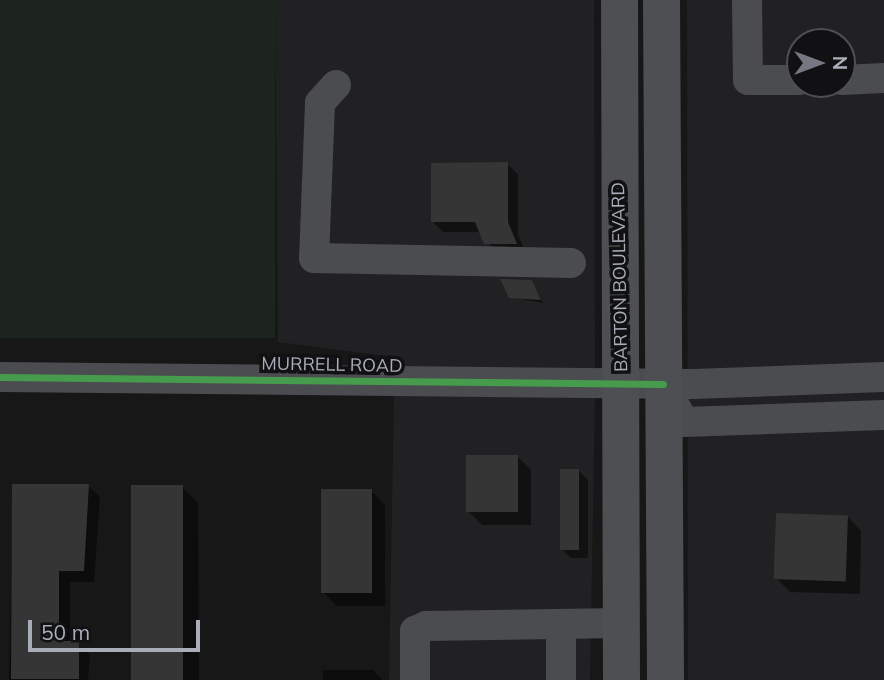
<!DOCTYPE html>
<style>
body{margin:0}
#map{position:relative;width:884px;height:680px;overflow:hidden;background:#171717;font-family:Mulish,sans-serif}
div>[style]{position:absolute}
.built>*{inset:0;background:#212123;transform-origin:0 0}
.green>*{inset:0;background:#1d241e;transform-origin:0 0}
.shadow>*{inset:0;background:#0007}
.building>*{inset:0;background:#353536;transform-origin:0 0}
.minor>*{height:30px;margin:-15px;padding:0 15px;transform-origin:15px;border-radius:15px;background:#4b4c50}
.major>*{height:37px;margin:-18.5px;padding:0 18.5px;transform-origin:18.5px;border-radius:18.5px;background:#4d4f52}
.cycleway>*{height:7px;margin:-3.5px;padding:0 3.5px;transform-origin:3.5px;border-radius:3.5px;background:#469c4c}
span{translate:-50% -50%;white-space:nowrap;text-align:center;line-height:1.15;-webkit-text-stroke:7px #111113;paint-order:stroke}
.street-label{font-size:18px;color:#a8adb8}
.north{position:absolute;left:786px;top:28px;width:70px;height:70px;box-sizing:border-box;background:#111113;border:2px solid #4d4f55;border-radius:50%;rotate:90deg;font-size:19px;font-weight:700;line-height:28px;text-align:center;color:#a8adb8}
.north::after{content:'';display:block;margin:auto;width:24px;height:32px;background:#757880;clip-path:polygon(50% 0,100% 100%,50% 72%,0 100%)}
.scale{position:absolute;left:28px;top:620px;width:172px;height:32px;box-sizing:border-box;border:4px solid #a8adb8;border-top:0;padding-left:9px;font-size:21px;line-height:24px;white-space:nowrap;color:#a8adb8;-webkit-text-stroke:5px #111113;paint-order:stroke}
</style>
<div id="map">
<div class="built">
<div style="clip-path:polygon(275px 0,594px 0,595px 372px,393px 370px,393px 357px,278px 342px)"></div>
<div style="clip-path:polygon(evenodd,687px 0,884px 0,884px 680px,688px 680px,687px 0,800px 42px,842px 42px,842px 84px,800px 84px,800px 42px)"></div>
<div style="left:394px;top:393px;width:201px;height:287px;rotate:1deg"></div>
</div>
<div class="green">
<div style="left:0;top:0;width:275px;height:338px"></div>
</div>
<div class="shadow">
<div style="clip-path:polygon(507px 164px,518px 174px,518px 234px,526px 254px,497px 254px,481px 232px,443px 232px,433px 222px)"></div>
<div style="clip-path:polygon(532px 281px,543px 303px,510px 297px)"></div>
<div style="clip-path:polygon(518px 457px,531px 470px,531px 525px,482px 525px,468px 511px)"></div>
<div style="clip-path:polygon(579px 471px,588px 480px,588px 558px,571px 558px,561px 549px)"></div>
<div style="clip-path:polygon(13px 486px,88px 486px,100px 497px,94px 582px,70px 582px,70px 642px,90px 654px,88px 680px,9px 680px)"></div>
<div style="clip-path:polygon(182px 487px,198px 503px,199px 680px,133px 680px)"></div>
<div style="clip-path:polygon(371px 491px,385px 505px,385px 606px,337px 606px,323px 592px)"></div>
<div style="clip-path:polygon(848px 517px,861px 531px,860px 594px,790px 592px,776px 578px)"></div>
<div style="clip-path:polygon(323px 670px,373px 670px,382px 680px,323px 680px)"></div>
</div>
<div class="building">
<div style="clip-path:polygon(508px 162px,508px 222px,517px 244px,484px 244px,475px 222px,431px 222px,431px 163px)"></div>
<div style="clip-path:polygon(500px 279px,532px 280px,541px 300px,509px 298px)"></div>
<div style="left:466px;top:455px;width:52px;height:57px"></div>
<div style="left:560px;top:469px;width:19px;height:81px"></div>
<div style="clip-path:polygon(12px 484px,89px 484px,84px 571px,59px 571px,59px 641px,79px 641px,79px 679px,11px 679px)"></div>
<div style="left:131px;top:485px;width:52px;height:195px"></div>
<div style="left:321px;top:489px;width:51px;height:104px"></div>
<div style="left:776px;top:513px;width:72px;height:66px;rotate:2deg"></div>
</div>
<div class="minor">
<div style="left:747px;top:0;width:80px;rotate:89.3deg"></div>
<div style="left:748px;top:80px;width:52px"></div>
<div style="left:842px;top:80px;width:42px;rotate:-2.7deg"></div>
<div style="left:336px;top:85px;width:24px;rotate:132deg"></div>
<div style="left:320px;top:103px;width:155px;rotate:92.2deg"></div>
<div style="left:314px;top:258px;width:257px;rotate:1.1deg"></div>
<div style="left:0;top:377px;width:693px;rotate:0.58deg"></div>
<div style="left:693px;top:384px;width:191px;rotate:-2.1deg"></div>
<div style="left:663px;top:384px;width:43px;rotate:61.1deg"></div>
<div style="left:684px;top:422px;width:200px;rotate:-2deg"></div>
<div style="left:561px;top:624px;width:56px;rotate:90deg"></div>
<div style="left:415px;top:680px;width:49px;rotate:-90deg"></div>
<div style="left:415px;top:631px;width:12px;rotate:-24deg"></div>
<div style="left:426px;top:626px;width:194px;rotate:-0.9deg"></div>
</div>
<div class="major">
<div style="left:619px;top:0;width:680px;rotate:89.83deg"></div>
<div style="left:661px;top:0;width:680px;rotate:89.66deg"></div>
</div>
<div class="cycleway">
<div style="left:0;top:377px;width:663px;rotate:0.6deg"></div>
</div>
<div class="street-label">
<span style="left:620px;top:277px;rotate:-91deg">BARTON BOULEVARD</span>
<span style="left:332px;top:365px;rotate:1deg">MURRELL ROAD</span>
</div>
<div class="north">N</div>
<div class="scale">50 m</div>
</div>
